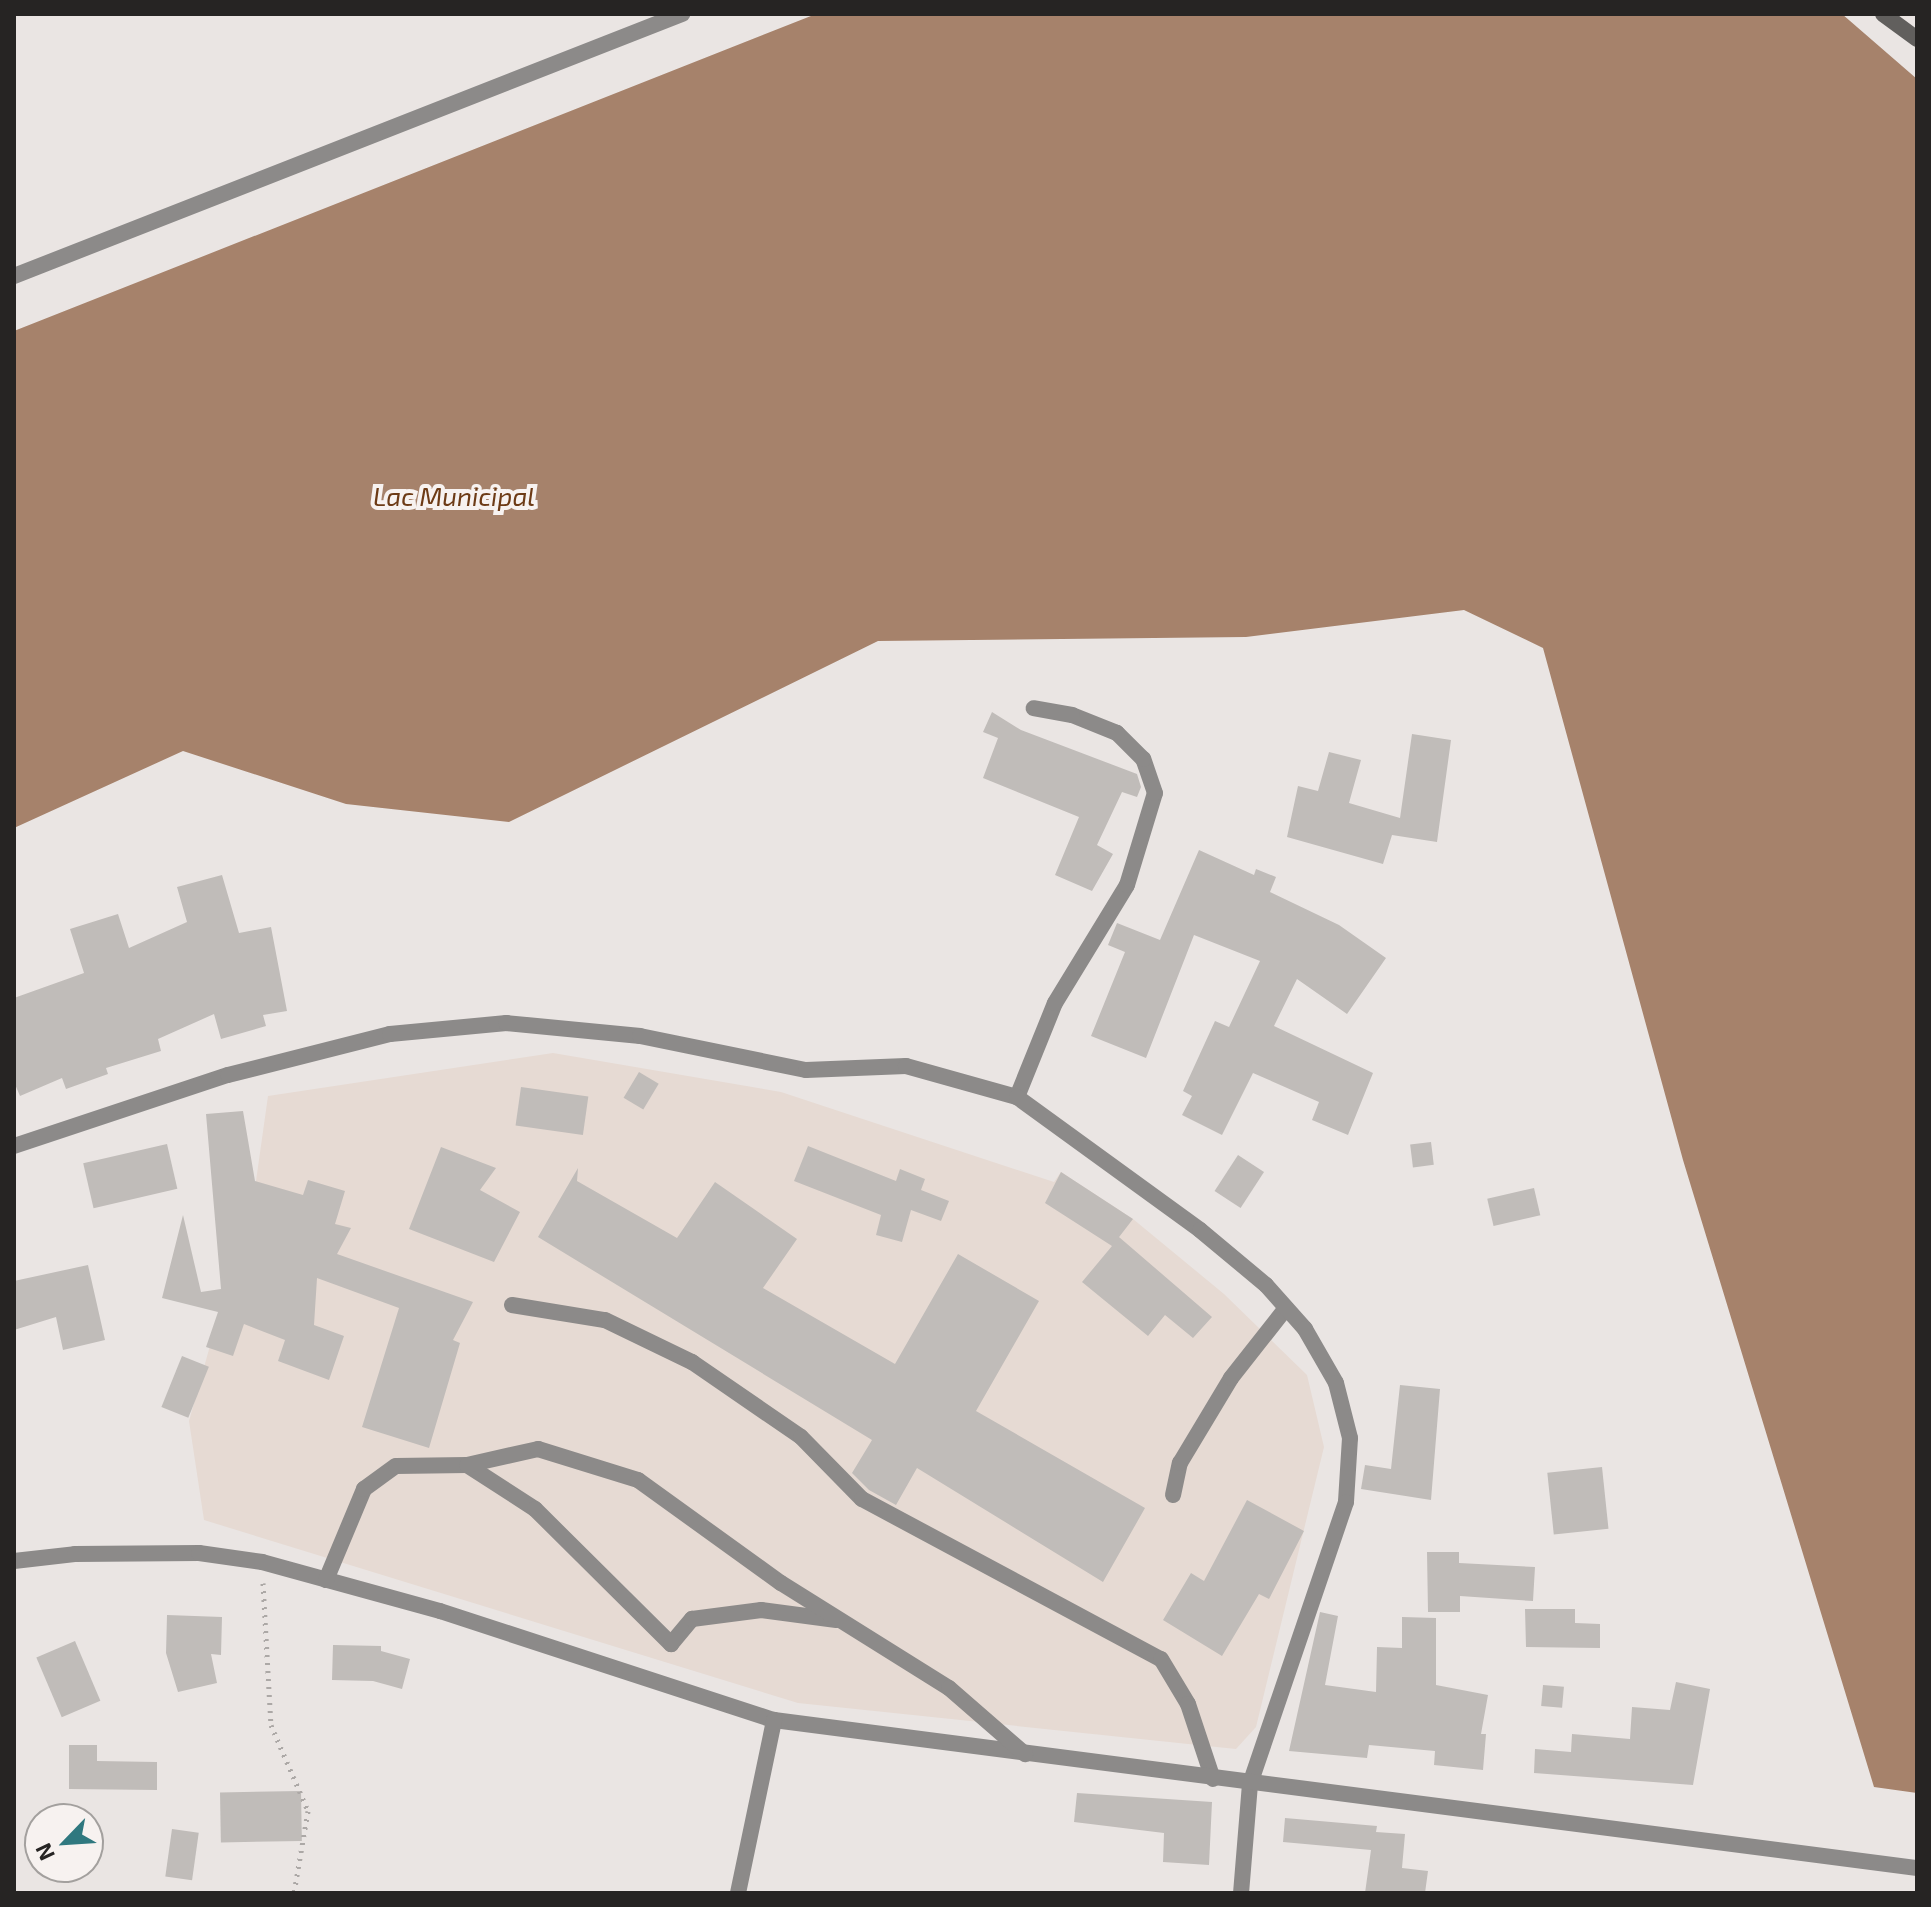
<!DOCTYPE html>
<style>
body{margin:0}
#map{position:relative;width:1931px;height:1907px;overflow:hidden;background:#eae5e3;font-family:"Exo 2",sans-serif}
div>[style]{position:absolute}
.built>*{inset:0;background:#e6dad3}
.water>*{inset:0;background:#a6826b}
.building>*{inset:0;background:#c0bcb9;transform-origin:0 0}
.path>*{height:5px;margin-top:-2.5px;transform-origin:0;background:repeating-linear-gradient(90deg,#aca8a6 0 2px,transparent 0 8px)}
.lane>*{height:16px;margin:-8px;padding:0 8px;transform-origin:8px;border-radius:8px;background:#8c8a89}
.street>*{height:16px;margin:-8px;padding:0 8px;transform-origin:8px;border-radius:8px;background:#8c8a89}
.secondary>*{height:16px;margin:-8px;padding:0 8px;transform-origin:8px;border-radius:8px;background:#615f5d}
span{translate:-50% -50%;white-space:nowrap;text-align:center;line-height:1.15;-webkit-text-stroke:8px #f7f2f0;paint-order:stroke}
.water-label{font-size:26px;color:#6d3b16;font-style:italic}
.frame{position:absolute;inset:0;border:16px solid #262423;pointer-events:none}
.north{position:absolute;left:24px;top:1803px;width:80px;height:80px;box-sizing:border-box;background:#f7f2f0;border:2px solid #a3a09e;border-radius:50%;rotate:245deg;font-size:22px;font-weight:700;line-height:32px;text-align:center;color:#262423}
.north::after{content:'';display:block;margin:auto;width:28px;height:36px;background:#2f787f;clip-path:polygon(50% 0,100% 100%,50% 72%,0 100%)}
</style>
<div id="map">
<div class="built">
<div style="clip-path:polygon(553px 1053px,781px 1092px,1054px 1182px,1061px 1172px,1133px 1219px,1224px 1294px,1307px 1375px,1324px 1447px,1256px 1727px,1236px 1749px,798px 1703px,204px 1520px,189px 1421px,256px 1181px,268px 1096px)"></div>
</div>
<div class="water">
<div style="clip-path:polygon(816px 14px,1842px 14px,1917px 79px,1917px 1793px,1874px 1787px,1683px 1160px,1543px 648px,1464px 610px,1246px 637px,878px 641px,509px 822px,346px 804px,183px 751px,14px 828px,14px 331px)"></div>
</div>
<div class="building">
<div style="clip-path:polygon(992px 712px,1021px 730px,1137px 774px,1141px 787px,1137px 797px,1122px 792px,1097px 845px,1113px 854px,1092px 891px,1055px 875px,1079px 817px,983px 778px,998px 738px,983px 732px)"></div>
<div style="clip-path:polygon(1412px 734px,1451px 740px,1437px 842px,1392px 835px,1383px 864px,1287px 837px,1298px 786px,1318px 791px,1329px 752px,1361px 760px,1349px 803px,1400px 818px)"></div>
<div style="clip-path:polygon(1199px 850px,1254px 875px,1256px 869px,1276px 877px,1270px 892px,1339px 925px,1386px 958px,1347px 1014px,1297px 979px,1274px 1026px,1373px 1073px,1348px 1135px,1312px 1120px,1319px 1102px,1253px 1073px,1222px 1135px,1182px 1115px,1192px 1096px,1183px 1091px,1215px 1021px,1229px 1027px,1260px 961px,1194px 935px,1146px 1058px,1091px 1036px,1125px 952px,1108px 945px,1117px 923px,1160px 940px)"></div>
<div style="clip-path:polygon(222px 875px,239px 933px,271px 927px,287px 1011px,263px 1015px,266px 1026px,221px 1039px,214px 1014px,158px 1039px,161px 1051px,106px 1068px,108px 1074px,66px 1089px,62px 1078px,20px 1096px,14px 1082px,14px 998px,84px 973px,70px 929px,118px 914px,129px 948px,187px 922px,177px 887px)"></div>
<div style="left:639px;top:1072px;width:23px;height:30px;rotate:31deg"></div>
<div style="left:521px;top:1087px;width:68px;height:39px;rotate:8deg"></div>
<div style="clip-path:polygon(243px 1111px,255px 1181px,303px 1195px,308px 1180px,345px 1191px,335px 1224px,351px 1228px,337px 1254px,473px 1302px,453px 1340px,460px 1343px,429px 1448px,362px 1427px,399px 1308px,317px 1278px,314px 1325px,344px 1336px,329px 1380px,278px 1361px,285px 1340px,244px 1324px,233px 1356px,206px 1347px,218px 1312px,162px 1298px,183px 1215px,201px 1292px,221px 1289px,206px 1114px)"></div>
<div style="left:1431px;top:1142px;width:23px;height:21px;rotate:83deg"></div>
<div style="left:167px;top:1144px;width:46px;height:86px;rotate:77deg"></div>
<div style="clip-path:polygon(808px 1146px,896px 1181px,900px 1169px,925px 1179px,921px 1190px,949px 1201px,941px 1221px,911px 1210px,902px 1242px,876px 1235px,881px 1215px,794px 1181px)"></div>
<div style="clip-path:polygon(441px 1147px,496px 1168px,480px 1190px,520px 1212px,494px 1262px,409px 1229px)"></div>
<div style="left:1238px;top:1155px;width:31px;height:43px;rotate:33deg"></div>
<div style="clip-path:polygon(578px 1168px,577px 1181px,677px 1238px,715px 1182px,797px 1239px,763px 1288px,895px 1364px,958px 1254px,1039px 1301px,976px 1411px,1145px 1508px,1103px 1582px,917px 1468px,896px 1505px,869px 1490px,852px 1473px,872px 1440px,538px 1237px)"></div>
<div style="clip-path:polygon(1061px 1172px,1133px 1219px,1116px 1241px,1119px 1237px,1212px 1317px,1193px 1338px,1165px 1315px,1148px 1336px,1082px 1282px,1112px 1246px,1045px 1203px)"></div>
<div style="left:1534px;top:1188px;width:28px;height:48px;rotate:77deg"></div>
<div style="clip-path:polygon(88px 1265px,105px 1340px,63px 1350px,56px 1317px,14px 1330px,14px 1281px)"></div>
<div style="left:182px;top:1356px;width:29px;height:55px;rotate:22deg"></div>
<div style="clip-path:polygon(1400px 1385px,1440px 1389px,1431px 1500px,1361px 1489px,1365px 1465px,1391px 1469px)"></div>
<div style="left:1602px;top:1467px;width:62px;height:55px;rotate:84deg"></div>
<div style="clip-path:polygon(1247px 1500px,1304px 1531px,1269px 1599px,1259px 1594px,1222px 1656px,1163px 1620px,1191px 1573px,1204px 1581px)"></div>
<div style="clip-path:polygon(1427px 1552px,1459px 1552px,1459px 1563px,1535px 1567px,1533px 1601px,1460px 1596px,1460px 1612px,1428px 1612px)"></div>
<div style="clip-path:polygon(1525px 1609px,1575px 1609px,1575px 1623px,1600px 1624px,1600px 1648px,1526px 1647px)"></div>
<div style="clip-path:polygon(1320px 1612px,1338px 1616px,1325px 1685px,1376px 1692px,1377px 1647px,1402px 1648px,1402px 1617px,1436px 1618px,1436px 1685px,1488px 1695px,1481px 1734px,1486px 1734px,1483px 1770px,1434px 1765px,1435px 1751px,1369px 1745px,1367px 1758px,1289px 1751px)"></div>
<div style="clip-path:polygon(167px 1615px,222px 1617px,221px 1655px,211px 1654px,217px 1683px,178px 1692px,166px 1653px)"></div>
<div style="left:75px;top:1641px;width:65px;height:42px;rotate:67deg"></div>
<div style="clip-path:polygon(333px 1645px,381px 1646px,381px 1651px,410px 1659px,402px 1689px,373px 1681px,332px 1680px)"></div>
<div style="clip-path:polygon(1676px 1682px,1710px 1689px,1693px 1785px,1534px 1773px,1535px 1749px,1571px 1752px,1572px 1734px,1630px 1739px,1632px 1707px,1670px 1710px)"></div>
<div style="left:1543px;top:1685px;width:21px;height:21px;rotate:5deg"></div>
<div style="clip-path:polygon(69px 1745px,97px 1745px,97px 1761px,157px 1762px,157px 1790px,69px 1789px)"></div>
<div style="left:301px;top:1791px;width:50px;height:81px;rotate:89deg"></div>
<div style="clip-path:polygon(1077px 1793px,1212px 1802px,1209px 1865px,1163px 1862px,1164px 1833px,1074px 1822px)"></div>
<div style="clip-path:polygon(1285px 1818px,1377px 1826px,1376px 1832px,1405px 1834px,1402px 1868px,1428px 1871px,1425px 1893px,1365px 1893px,1371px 1850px,1283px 1842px)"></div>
<div style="left:172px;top:1829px;width:27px;height:48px;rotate:8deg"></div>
</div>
<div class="path">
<div style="left:263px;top:1583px;width:142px;rotate:86.8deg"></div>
<div style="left:271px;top:1725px;width:94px;rotate:66.7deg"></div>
<div style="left:308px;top:1811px;width:83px;rotate:99.7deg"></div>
</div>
<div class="lane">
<div style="left:1173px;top:1495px;width:33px;rotate:-78deg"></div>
<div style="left:1180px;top:1463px;width:99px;rotate:-59deg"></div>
<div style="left:1231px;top:1378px;width:89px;rotate:-51.8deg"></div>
</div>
<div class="street">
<div style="left:14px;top:276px;width:718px;rotate:-21.42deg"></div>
<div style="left:1017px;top:1097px;width:101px;rotate:-68deg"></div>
<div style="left:1055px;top:1003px;width:138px;rotate:-58.6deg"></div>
<div style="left:1127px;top:885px;width:96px;rotate:-73.1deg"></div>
<div style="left:1155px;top:793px;width:36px;rotate:-109deg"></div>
<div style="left:1143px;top:759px;width:37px;rotate:-135deg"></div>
<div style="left:1117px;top:733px;width:48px;rotate:-158.2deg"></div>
<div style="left:1072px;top:715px;width:39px;rotate:-170deg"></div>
<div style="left:14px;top:1146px;width:225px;rotate:-18.4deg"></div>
<div style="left:228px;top:1075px;width:167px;rotate:-14.2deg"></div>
<div style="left:390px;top:1034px;width:117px;rotate:-5.4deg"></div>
<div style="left:506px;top:1023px;width:135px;rotate:5.5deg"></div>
<div style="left:640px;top:1036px;width:169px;rotate:11.6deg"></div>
<div style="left:806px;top:1070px;width:100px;rotate:-2.3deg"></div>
<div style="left:906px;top:1066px;width:115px;rotate:15.6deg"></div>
<div style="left:1017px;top:1097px;width:226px;rotate:36deg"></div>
<div style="left:1200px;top:1230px;width:86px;rotate:39.8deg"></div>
<div style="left:1266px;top:1285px;width:59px;rotate:48.4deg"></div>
<div style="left:1305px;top:1329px;width:62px;rotate:60.1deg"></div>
<div style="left:1336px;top:1383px;width:57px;rotate:75.7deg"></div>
<div style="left:1350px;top:1438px;width:64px;rotate:93.6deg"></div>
<div style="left:1346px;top:1502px;width:298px;rotate:108.8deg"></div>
<div style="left:1250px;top:1784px;width:109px;rotate:94.7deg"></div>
<div style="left:512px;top:1305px;width:94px;rotate:9.2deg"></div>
<div style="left:605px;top:1320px;width:97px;rotate:25.8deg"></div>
<div style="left:692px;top:1362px;width:132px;rotate:34.5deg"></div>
<div style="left:801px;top:1437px;width:87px;rotate:45.5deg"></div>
<div style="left:862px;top:1499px;width:339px;rotate:28.2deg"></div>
<div style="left:1161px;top:1659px;width:52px;rotate:59deg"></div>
<div style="left:1188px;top:1704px;width:79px;rotate:71.6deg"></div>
<div style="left:467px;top:1465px;width:81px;rotate:32.9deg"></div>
<div style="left:535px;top:1509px;width:192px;rotate:44.8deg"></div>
<div style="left:671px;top:1644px;width:33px;rotate:-50deg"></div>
<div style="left:692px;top:1619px;width:70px;rotate:-7.4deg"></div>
<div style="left:761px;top:1610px;width:76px;rotate:7.6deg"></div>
<div style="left:14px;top:1561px;width:61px;rotate:-6.5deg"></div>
<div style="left:75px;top:1554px;width:124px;rotate:-0.5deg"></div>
<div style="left:199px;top:1553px;width:64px;rotate:8.1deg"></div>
<div style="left:262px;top:1562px;width:185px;rotate:15.4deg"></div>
<div style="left:440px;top:1611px;width:351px;rotate:18.1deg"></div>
<div style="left:774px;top:1720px;width:1153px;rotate:7.38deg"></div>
<div style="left:326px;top:1580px;width:99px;rotate:-67.3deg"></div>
<div style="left:364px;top:1489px;width:39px;rotate:-36deg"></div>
<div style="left:396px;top:1466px;width:71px;rotate:-0.8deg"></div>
<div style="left:467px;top:1465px;width:73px;rotate:-12.7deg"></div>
<div style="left:538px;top:1449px;width:105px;rotate:17.2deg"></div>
<div style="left:638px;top:1480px;width:176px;rotate:35.8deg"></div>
<div style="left:781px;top:1583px;width:198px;rotate:32deg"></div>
<div style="left:949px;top:1688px;width:101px;rotate:41deg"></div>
<div style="left:738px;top:1893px;width:177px;rotate:-78.2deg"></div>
</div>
<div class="secondary">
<div style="left:1883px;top:14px;width:42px;rotate:36.3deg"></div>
</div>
<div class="water-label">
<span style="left:454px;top:496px">Lac Municipal</span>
</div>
<div class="frame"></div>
<div class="north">N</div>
</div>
